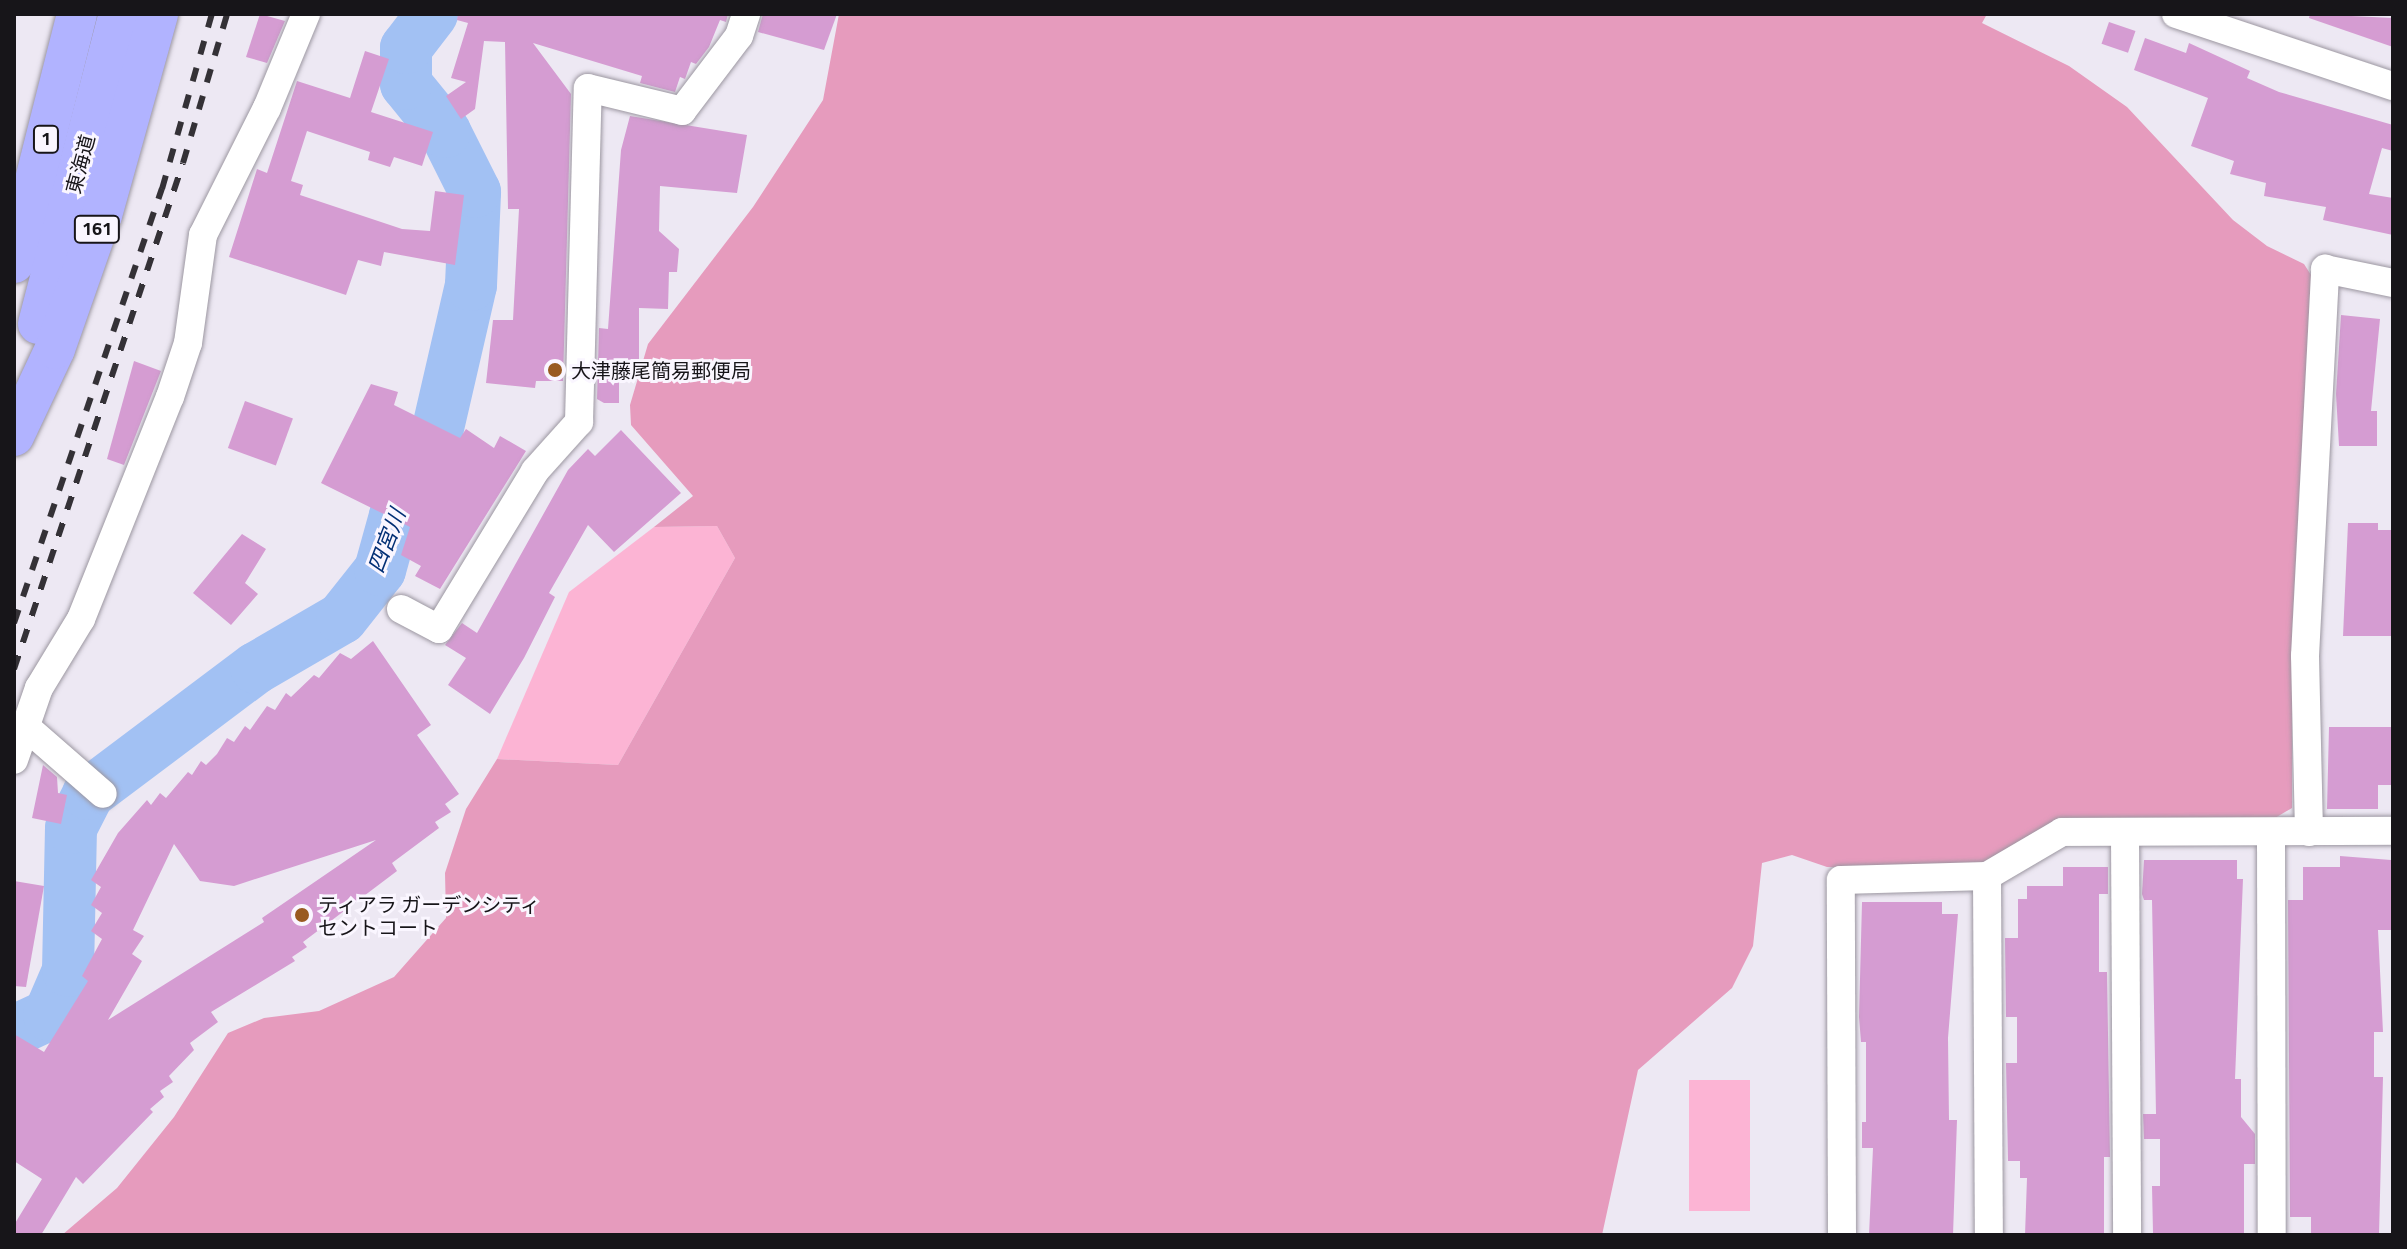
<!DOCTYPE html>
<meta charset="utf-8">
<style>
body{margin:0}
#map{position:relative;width:2407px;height:1249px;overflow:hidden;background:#ede8f3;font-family:"Titillium Web","Noto Sans JP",sans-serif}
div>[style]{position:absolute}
.green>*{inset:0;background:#fcb4d4;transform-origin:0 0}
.forest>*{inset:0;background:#e69bbd}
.river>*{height:52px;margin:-26px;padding:0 26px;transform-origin:26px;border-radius:26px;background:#a2c1f3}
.building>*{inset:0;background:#d59cd2;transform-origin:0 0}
.roads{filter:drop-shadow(0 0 2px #9c97a1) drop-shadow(0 0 2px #9c97a1)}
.minor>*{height:28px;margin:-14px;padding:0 14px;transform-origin:14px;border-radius:14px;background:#fff}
.highway>*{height:40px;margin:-20px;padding:0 20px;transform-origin:20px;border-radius:20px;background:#b1b3ff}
.rail>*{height:6px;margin-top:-3px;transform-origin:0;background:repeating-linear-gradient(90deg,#343136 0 14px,transparent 0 28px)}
.dots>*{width:22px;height:22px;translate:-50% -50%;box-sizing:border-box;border:4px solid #faf6ff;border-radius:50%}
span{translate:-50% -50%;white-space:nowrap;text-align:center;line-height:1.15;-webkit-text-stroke:6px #faf6ff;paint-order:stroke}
.shield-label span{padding:2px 6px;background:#faf6ff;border:2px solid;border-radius:6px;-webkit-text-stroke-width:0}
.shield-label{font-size:18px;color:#171519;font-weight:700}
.street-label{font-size:20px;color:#171519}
.poi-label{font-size:20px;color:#171519}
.left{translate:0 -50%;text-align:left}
.water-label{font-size:22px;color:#022f75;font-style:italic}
.frame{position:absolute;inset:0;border:16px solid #171519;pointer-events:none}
</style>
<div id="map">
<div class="green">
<div style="clip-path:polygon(717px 526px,735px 558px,618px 765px,497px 759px,569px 592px,654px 527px)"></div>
<div style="left:1689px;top:1080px;width:61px;height:131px"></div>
</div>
<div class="forest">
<div style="clip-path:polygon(839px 14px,1987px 14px,1982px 23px,2069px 66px,2127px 107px,2233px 220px,2267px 246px,2304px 264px,2311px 275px,2292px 633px,2292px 808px,2265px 824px,2126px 822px,1980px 869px,1827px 867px,1792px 855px,1762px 863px,1753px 946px,1732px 988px,1638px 1070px,1602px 1235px,62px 1235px,117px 1188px,174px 1117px,228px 1033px,264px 1018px,319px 1011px,394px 977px,446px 918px,445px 873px,466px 809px,497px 759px,618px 765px,735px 558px,717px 526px,654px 527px,693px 496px,631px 425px,630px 405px,648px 344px,753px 207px,823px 100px)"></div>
</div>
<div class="river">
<div style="left:14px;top:1031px;width:38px;rotate:-25deg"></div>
<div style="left:49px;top:1015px;width:48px;rotate:-66.6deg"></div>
<div style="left:68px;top:971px;width:143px;rotate:-88.8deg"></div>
<div style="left:71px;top:828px;width:38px;rotate:-63deg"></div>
<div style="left:88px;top:794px;width:210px;rotate:-36.9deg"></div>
<div style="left:256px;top:668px;width:99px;rotate:-30.2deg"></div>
<div style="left:342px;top:618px;width:61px;rotate:-51.6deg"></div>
<div style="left:380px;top:570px;width:56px;rotate:-74.5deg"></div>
<div style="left:395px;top:516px;width:85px;rotate:-61.9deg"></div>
<div style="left:435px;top:441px;width:160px;rotate:-77deg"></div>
<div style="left:471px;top:285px;width:93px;rotate:-87.5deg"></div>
<div style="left:475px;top:192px;width:67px;rotate:-116.6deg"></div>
<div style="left:445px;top:132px;width:62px;rotate:-129.1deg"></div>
<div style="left:406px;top:84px;width:36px;rotate:-90deg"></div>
<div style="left:406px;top:48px;width:43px;rotate:-52.6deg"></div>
</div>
<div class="building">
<div style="clip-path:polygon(260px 14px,285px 21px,267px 63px,246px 57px)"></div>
<div style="clip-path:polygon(458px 14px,728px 14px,726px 22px,720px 20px,709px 47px,696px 64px,691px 62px,685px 79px,680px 77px,675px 92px,640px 83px,642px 76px,533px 43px,571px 94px,563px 381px,536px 381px,535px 388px,486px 383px,493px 320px,513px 320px,519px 209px,508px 209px,505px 42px,484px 41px,475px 109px,461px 119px,446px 96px,466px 82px,451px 78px,468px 23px,457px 20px)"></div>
<div style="clip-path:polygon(763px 14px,837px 14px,824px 50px,758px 32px)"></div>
<div style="clip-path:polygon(2310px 14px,2393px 18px,2393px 47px,2309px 18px)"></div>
<div style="left:2109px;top:22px;width:28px;height:23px;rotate:19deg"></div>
<div style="clip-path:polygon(2145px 38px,2186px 53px,2189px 43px,2250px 71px,2247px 78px,2279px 92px,2393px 125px,2393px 151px,2382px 148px,2369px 194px,2393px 198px,2393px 235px,2323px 220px,2326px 207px,2264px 196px,2266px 183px,2230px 174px,2234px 161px,2191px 146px,2208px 98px,2134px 70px)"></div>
<div style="clip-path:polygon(365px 51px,389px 59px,371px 112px,433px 132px,422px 166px,394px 157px,390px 167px,368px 160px,370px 152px,307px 131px,291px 181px,303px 185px,300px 195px,402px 229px,430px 231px,435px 191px,464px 195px,455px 265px,384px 252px,381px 266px,358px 260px,346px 295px,229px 257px,257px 169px,267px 173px,297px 81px,350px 98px)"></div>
<div style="clip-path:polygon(630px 116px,747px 135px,737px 193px,660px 186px,659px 231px,679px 249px,677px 272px,669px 272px,668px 309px,639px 308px,639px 361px,619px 361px,619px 403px,604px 403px,597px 399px,599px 328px,608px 329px,621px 150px)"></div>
<div style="clip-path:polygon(2341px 315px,2380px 319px,2371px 411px,2377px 411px,2377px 446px,2339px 446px,2336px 394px)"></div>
<div style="clip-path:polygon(134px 361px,161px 371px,124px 465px,107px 459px)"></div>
<div style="clip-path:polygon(371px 384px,398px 392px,394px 405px,460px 438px,466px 429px,494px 448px,500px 436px,526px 451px,440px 589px,415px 576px,421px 566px,401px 555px,410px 527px,321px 483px)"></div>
<div style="left:245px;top:401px;width:51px;height:50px;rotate:20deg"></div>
<div style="clip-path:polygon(621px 430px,681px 493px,614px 552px,588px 525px,549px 593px,555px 597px,524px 658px,490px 714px,448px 685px,466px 658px,445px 645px,462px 623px,477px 633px,568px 470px,588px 449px,595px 456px)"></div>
<div style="clip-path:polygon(2348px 523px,2378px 523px,2378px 530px,2393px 530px,2393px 636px,2343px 636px)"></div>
<div style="clip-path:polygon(242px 534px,266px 549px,245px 583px,258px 594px,231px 625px,193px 593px)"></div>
<div style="clip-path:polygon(evenodd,373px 641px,431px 725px,417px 735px,459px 794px,445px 804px,451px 812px,435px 822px,439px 828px,392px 863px,397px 871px,303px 942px,307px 947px,292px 957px,295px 961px,211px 1012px,218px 1022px,190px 1043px,194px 1050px,169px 1076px,173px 1082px,160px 1091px,164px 1097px,150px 1109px,153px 1112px,83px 1184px,76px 1177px,41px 1235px,14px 1235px,14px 1225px,42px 1179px,14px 1161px,14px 1034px,44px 1052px,88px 981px,82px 976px,102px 939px,91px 931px,102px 913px,91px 905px,101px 887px,91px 880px,118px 833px,147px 800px,151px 805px,160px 793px,166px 798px,188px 772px,192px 775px,201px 761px,206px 765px,217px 754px,227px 738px,234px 742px,245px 726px,250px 730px,267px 706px,275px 710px,286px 693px,291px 697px,314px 675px,319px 678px,340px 653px,351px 659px,373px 641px,376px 840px,262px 918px,264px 922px,108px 1020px,142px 961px,132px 954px,144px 936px,133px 930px,174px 844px,200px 881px,234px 886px,376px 840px)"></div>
<div style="clip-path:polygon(2329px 727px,2393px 727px,2393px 785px,2378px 785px,2378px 809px,2327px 809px)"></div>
<div style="clip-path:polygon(43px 765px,57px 777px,58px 793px,67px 795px,61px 824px,32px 818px)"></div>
<div style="clip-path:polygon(2340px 856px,2391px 860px,2393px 930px,2378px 930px,2383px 1032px,2374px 1032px,2374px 1077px,2383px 1077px,2379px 1235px,2311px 1235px,2311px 1217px,2290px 1217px,2288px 900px,2303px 900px,2303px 867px,2340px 867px)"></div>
<div style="clip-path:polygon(2144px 860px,2237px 860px,2237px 879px,2243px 879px,2235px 1079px,2241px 1079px,2241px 1117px,2255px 1134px,2255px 1164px,2244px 1164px,2244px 1235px,2153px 1233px,2152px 1186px,2160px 1186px,2160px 1139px,2144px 1139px,2143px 1114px,2156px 1114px,2152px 900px,2144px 900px,2142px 894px)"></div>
<div style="clip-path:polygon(2063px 867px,2108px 867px,2108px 894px,2099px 894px,2099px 972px,2107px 972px,2110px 1157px,2104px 1157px,2104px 1235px,2025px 1235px,2027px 1178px,2020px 1178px,2020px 1161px,2008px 1161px,2006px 1063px,2017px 1063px,2017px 1017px,2006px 1017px,2005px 938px,2018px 938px,2018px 899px,2027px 899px,2027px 886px,2063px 886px)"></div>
<div style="clip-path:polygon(14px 881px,44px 886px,26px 987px,14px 986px)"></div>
<div style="clip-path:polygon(1862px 902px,1942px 902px,1942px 914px,1958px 914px,1948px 1038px,1949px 1120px,1957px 1120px,1953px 1235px,1869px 1235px,1873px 1148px,1862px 1148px,1862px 1122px,1866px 1122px,1866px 1042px,1861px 1042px,1859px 1017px)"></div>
</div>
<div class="roads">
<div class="minor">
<div style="left:2176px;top:14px;width:229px;rotate:18.4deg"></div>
<div style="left:401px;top:609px;width:43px;rotate:27.8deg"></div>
<div style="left:439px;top:629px;width:185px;rotate:-58.7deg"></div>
<div style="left:535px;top:471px;width:66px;rotate:-48.1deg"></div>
<div style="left:579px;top:422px;width:334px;rotate:-88.5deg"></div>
<div style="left:588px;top:88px;width:97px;rotate:13.7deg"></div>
<div style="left:682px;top:111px;width:94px;rotate:-52.8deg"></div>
<div style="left:739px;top:36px;width:23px;rotate:-72deg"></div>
<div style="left:25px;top:726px;width:103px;rotate:41.1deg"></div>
<div style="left:14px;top:760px;width:76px;rotate:-70.9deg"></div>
<div style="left:39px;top:688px;width:81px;rotate:-58.7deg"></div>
<div style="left:81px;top:619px;width:239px;rotate:-68.2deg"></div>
<div style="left:170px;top:397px;width:57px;rotate:-71.6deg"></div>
<div style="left:188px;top:343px;width:109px;rotate:-82.1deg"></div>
<div style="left:203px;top:235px;width:142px;rotate:-63.3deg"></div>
<div style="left:267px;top:108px;width:102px;rotate:-67.5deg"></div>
<div style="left:2125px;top:832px;width:403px;rotate:89.7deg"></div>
<div style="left:2271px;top:832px;width:403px;rotate:89.9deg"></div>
<div style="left:2309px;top:832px;width:176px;rotate:-91.3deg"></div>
<div style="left:2305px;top:656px;width:388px;rotate:-87deg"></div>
<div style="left:2325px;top:269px;width:69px;rotate:11.6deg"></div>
<div style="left:1987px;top:876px;width:359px;rotate:89.7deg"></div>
<div style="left:1842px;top:1235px;width:355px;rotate:-90.2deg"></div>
<div style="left:1841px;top:880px;width:146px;rotate:-1.6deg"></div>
<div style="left:1987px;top:876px;width:87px;rotate:-30.4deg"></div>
<div style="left:2062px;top:832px;width:331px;rotate:-0.2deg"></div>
</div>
<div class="highway">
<div style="left:14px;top:263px;width:257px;rotate:-75.8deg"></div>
<div style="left:38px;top:324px;width:320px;rotate:-75.4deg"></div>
<div style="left:14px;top:436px;width:96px;rotate:-64.8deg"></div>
<div style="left:55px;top:349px;width:142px;rotate:-70.7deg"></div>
<div style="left:102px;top:215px;width:209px;rotate:-74.4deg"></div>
</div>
</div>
<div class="rail">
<div style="left:14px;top:623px;width:459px;rotate:-71.2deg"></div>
<div style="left:162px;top:189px;width:182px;rotate:-74.1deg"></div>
<div style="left:14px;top:669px;width:533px;rotate:-71.53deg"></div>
<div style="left:183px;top:163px;width:155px;rotate:-73.5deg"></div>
</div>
<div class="dots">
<div style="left:555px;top:370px;background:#995a20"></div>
<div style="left:302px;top:915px;background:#995a20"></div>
</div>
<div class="shield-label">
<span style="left:46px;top:139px">1</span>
<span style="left:97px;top:229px">161</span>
</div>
<div class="street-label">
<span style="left:80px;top:164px;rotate:-75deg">東海道</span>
</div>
<div class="poi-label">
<span class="left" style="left:571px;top:370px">大津藤尾簡易郵便局</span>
<span class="left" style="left:318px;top:916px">ティアラ ガーデンシティ<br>セントコート</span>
</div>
<div class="water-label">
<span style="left:387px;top:541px;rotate:-69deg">四宮川</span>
</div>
<div class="frame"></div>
</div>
